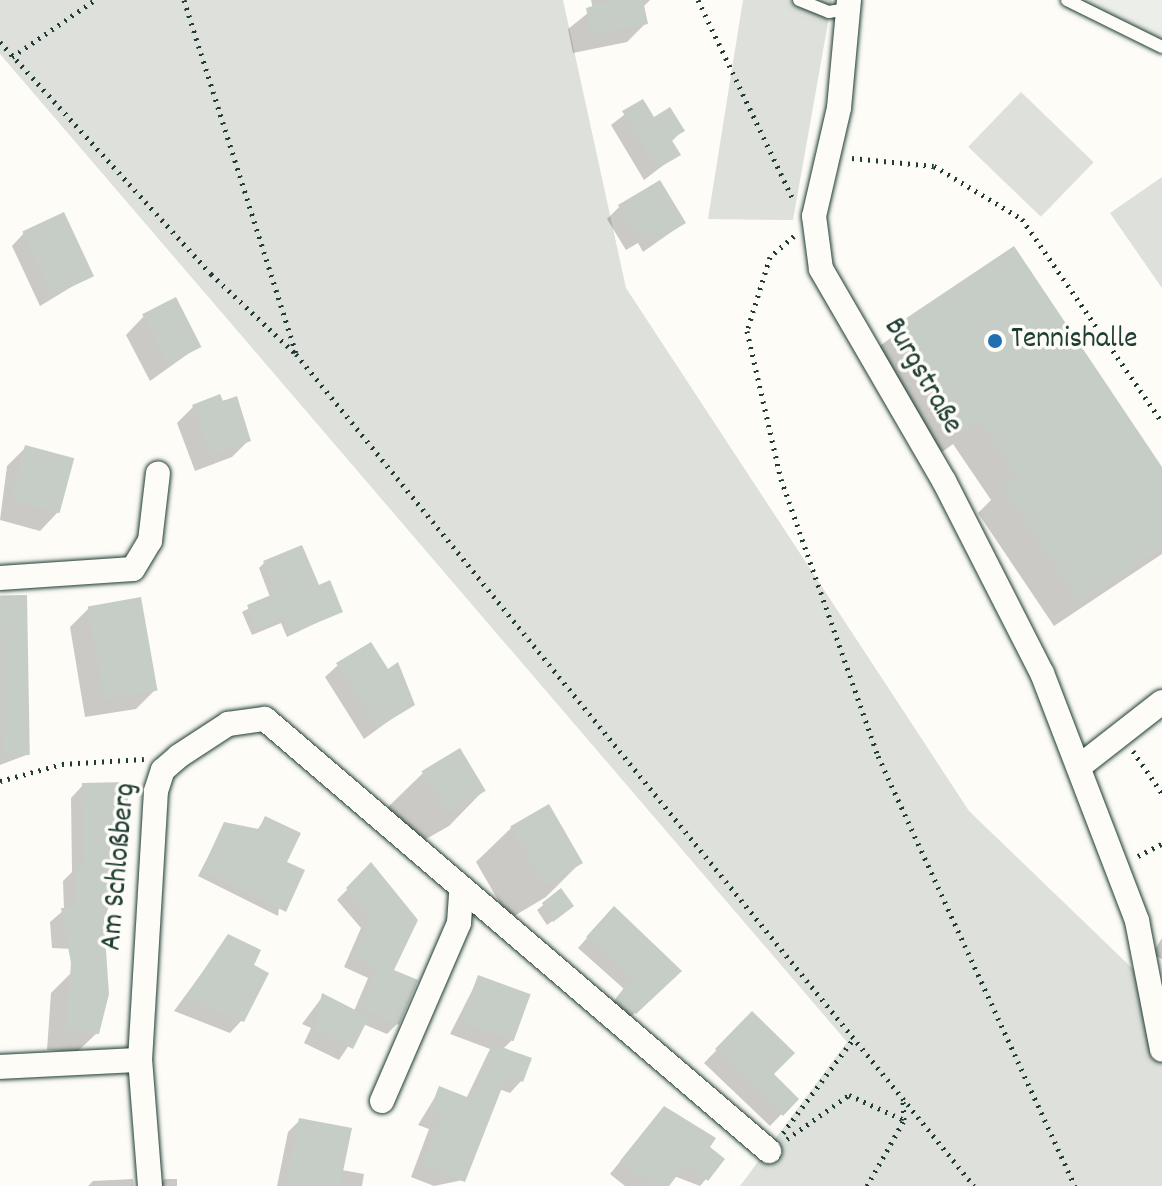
<!DOCTYPE html>
<meta charset="utf-8">
<style>
body{margin:0}
#map{position:relative;width:1162px;height:1186px;overflow:hidden;background:#fdfcf7;font-family:Dekko,sans-serif}
div>[style]{position:absolute}
.built>*{inset:0;background:#eceee9}
.green>*{inset:0;background:#dde0db;transform-origin:0 0}
.shadow>*{inset:0;background:#0003}
.building>*{inset:0;background:#c6cdc7;transform-origin:0 0}
.path>*{height:5px;margin-top:-2.5px;transform-origin:0;background:repeating-linear-gradient(90deg,#1f3d34 0 2px,transparent 0 8px)}
.roads{filter:drop-shadow(0 0 2px #1f3d34) drop-shadow(0 0 2px #1f3d34)}
.lane>*{height:12px;margin:-6px;padding:0 6px;transform-origin:6px;border-radius:6px;background:#fdfcf7}
.street>*{height:24px;margin:-12px;padding:0 12px;transform-origin:12px;border-radius:12px;background:#fdfcf7}
.dots>*{width:22px;height:22px;translate:-50% -50%;box-sizing:border-box;border:4px solid #fdfcf7;border-radius:50%}
span{translate:-50% -50%;white-space:nowrap;text-align:center;line-height:1.15;-webkit-text-stroke:7px #fdfcf7;paint-order:stroke}
.poi-label{font-size:30px;color:#1f3d34}
.left{translate:0 -50%;text-align:left}
.street-label{font-size:30px;color:#1f3d34}
</style>
<div id="map">
<div class="built">
<div style="clip-path:polygon(1077px 0,1162px 0,1162px 44px)"></div>
</div>
<div class="green">
<div style="clip-path:polygon(0 0,563px 0,626px 288px,969px 811px,1162px 997px,1162px 1186px,740px 1186px,847px 1042px,0 54px)"></div>
<div style="clip-path:polygon(743px 0,832px 0,793px 220px,708px 219px)"></div>
<div style="left:1021px;top:92px;width:101px;height:76px;rotate:44deg"></div>
<div style="clip-path:polygon(1162px 177px,1162px 288px,1110px 213px)"></div>
</div>
<div class="shadow">
<div style="clip-path:polygon(591px 0,650px 0,643px 7px,646px 23px,627px 42px,573px 53px,568px 29px,593px 9px)"></div>
<div style="clip-path:polygon(642px 101px,653px 120px,682px 131px,671px 142px,678px 154px,644px 180px,611px 125px)"></div>
<div style="clip-path:polygon(619px 207px,684px 223px,643px 252px,638px 243px,626px 250px,607px 219px)"></div>
<div style="clip-path:polygon(24px 233px,91px 275px,40px 306px,12px 246px)"></div>
<div style="clip-path:polygon(1013px 249px,1162px 470px,1162px 554px,1054px 626px,978px 513px,991px 500px,953px 444px,938px 455px,870px 353px)"></div>
<div style="clip-path:polygon(144px 316px,199px 346px,150px 381px,126px 335px)"></div>
<div style="clip-path:polygon(236px 398px,248px 441px,232px 457px,195px 471px,177px 423px,193px 407px)"></div>
<div style="clip-path:polygon(25px 448px,58px 512px,40px 531px,0 520px,7px 466px)"></div>
<div style="clip-path:polygon(264px 563px,318px 587px,341px 611px,287px 637px,281px 623px,252px 635px,242px 612px,270px 597px,259px 568px)"></div>
<div style="clip-path:polygon(0 598px,29px 754px,0 765px)"></div>
<div style="clip-path:polygon(89px 608px,155px 690px,136px 709px,85px 717px,70px 627px)"></div>
<div style="clip-path:polygon(338px 665px,412px 704px,364px 739px,325px 677px)"></div>
<div style="clip-path:polygon(423px 773px,483px 791px,449px 826px,412px 847px,388px 807px)"></div>
<div style="clip-path:polygon(83px 785px,126px 833px,108px 845px,109px 906px,93px 950px,52px 948px,50px 922px,64px 910px,63px 881px,72px 872px,71px 798px)"></div>
<div style="clip-path:polygon(548px 806px,581px 862px,546px 897px,509px 919px,476px 862px,511px 828px)"></div>
<div style="clip-path:polygon(265px 819px,285px 863px,278px 916px,198px 876px,225px 824px,257px 830px)"></div>
<div style="clip-path:polygon(371px 865px,397px 1024px,387px 1034px,363px 1024px,339px 1060px,304px 1043px,311px 1028px,302px 1024px,323px 996px,354px 1011px,368px 978px,344px 967px,361px 928px,337px 900px)"></div>
<div style="clip-path:polygon(561px 891px,566px 911px,547px 925px,537px 910px)"></div>
<div style="clip-path:polygon(605px 918px,680px 971px,625px 1022px,608px 1008px,624px 989px,578px 948px)"></div>
<div style="clip-path:polygon(229px 936px,251px 966px,242px 1020px,230px 1033px,174px 1011px)"></div>
<div style="clip-path:polygon(1162px 938px,1162px 959px,1152px 954px)"></div>
<div style="clip-path:polygon(71px 973px,97px 1033px,77px 1052px,47px 1050px,51px 993px)"></div>
<div style="clip-path:polygon(479px 977px,512px 1040px,502px 1050px,522px 1080px,510px 1093px,499px 1089px,463px 1180px,434px 1186px,411px 1177px,429px 1129px,418px 1125px,440px 1089px,466px 1099px,490px 1049px,450px 1034px)"></div>
<div style="clip-path:polygon(752px 1014px,771px 1075px,796px 1099px,770px 1126px,704px 1063px)"></div>
<div style="clip-path:polygon(664px 1108px,707px 1147px,706px 1179px,700px 1186px,674px 1176px,666px 1186px,625px 1186px,610px 1174px)"></div>
<div style="clip-path:polygon(300px 1120px,342px 1170px,364px 1174px,362px 1186px,277px 1186px,288px 1132px)"></div>
<div style="clip-path:polygon(133px 1179px,134px 1186px,88px 1186px,93px 1181px)"></div>
<div style="clip-path:polygon(165px 1179px,177px 1179px,177px 1186px,158px 1186px)"></div>
</div>
<div class="building">
<div style="clip-path:polygon(613px 0,643px 0,648px 24px,591px 35px,586px 8px)"></div>
<div style="clip-path:polygon(643px 99px,654px 117px,670px 107px,685px 131px,671px 139px,681px 155px,657px 169px,622px 111px)"></div>
<div style="clip-path:polygon(660px 180px,686px 223px,656px 241px,650px 233px,639px 240px,618px 205px)"></div>
<div style="left:64px;top:212px;width:71px;height:46px;rotate:65deg"></div>
<div style="clip-path:polygon(1014px 246px,1162px 467px,1162px 547px,1079px 603px,1001px 487px,1016px 477px,979px 422px,963px 432px,893px 327px)"></div>
<div style="left:176px;top:297px;width:56px;height:38px;rotate:63deg"></div>
<div style="clip-path:polygon(220px 394px,223px 401px,237px 396px,251px 441px,212px 456px,192px 405px)"></div>
<div style="left:25px;top:445px;width:51px;height:57px;rotate:15deg"></div>
<div style="clip-path:polygon(302px 545px,319px 585px,330px 580px,343px 612px,292px 633px,286px 619px,257px 630px,247px 605px,276px 593px,263px 561px)"></div>
<div style="left:27px;top:595px;width:160px;height:27px;rotate:89deg"></div>
<div style="left:141px;top:597px;width:95px;height:54px;rotate:80deg"></div>
<div style="clip-path:polygon(371px 642px,388px 669px,398px 662px,415px 705px,377px 728px,336px 663px)"></div>
<div style="left:460px;top:748px;width:50px;height:45px;rotate:59deg"></div>
<div style="clip-path:polygon(128px 782px,128px 834px,110px 834px,111px 907px,103px 907px,109px 994px,99px 1034px,66px 1031px,71px 963px,61px 908px,75px 908px,75px 867px,84px 866px,82px 783px)"></div>
<div style="left:549px;top:804px;width:68px;height:45px;rotate:60deg"></div>
<div style="clip-path:polygon(265px 816px,301px 833px,287px 862px,305px 870px,286px 912px,202px 870px,224px 822px,259px 829px)"></div>
<div style="clip-path:polygon(371px 862px,418px 920px,394px 970px,418px 980px,399px 1025px,360px 1008px,377px 968px,353px 957px,370px 917px,346px 888px)"></div>
<div style="clip-path:polygon(561px 888px,574px 906px,553px 922px,542px 903px)"></div>
<div style="clip-path:polygon(614px 906px,682px 971px,636px 1014px,616px 998px,632px 978px,586px 937px)"></div>
<div style="clip-path:polygon(228px 934px,261px 950px,254px 965px,269px 973px,244px 1022px,185px 998px)"></div>
<div style="left:478px;top:975px;width:56px;height:50px;rotate:20deg"></div>
<div style="clip-path:polygon(322px 993px,369px 1017px,353px 1049px,314px 1030px)"></div>
<div style="clip-path:polygon(752px 1011px,795px 1053px,774px 1074px,799px 1099px,783px 1116px,715px 1049px)"></div>
<div style="clip-path:polygon(493px 1044px,532px 1058px,523px 1082px,507px 1075px,465px 1182px,422px 1165px,440px 1117px,429px 1112px,439px 1086px,472px 1099px)"></div>
<div style="clip-path:polygon(664px 1106px,716px 1138px,710px 1147px,725px 1159px,708px 1181px,686px 1164px,669px 1186px,652px 1186px,620px 1161px)"></div>
<div style="clip-path:polygon(299px 1118px,352px 1128px,340px 1186px,286px 1186px)"></div>
</div>
<div class="path">
<div style="left:184px;top:0;width:370px;rotate:72.4deg"></div>
<div style="left:698px;top:0;width:223px;rotate:64.5deg"></div>
<div style="left:0;top:42px;width:314px;rotate:47.7deg"></div>
<div style="left:211px;top:274px;width:117px;rotate:43.3deg"></div>
<div style="left:296px;top:354px;width:1073px;rotate:50.82deg"></div>
<div style="left:12px;top:57px;width:101px;rotate:-34.5deg"></div>
<div style="left:852px;top:158px;width:82px;rotate:5.6deg"></div>
<div style="left:934px;top:166px;width:103px;rotate:31.1deg"></div>
<div style="left:1022px;top:219px;width:247px;rotate:55.4deg"></div>
<div style="left:794px;top:236px;width:32px;rotate:139deg"></div>
<div style="left:770px;top:257px;width:77px;rotate:107.3deg"></div>
<div style="left:747px;top:331px;width:152px;rotate:77.1deg"></div>
<div style="left:781px;top:479px;width:293px;rotate:70.7deg"></div>
<div style="left:878px;top:756px;width:473px;rotate:65.4deg"></div>
<div style="left:1133px;top:751px;width:51px;rotate:55.4deg"></div>
<div style="left:0;top:781px;width:64px;rotate:-15.3deg"></div>
<div style="left:62px;top:764px;width:82px;rotate:-3.5deg"></div>
<div style="left:1138px;top:856px;width:27px;rotate:-27deg"></div>
<div style="left:783px;top:1133px;width:119px;rotate:-53.2deg"></div>
<div style="left:787px;top:1139px;width:76px;rotate:-35.4deg"></div>
<div style="left:849px;top:1095px;width:60px;rotate:24.4deg"></div>
<div style="left:904px;top:1120px;width:22px;rotate:-93deg"></div>
<div style="left:867px;top:1186px;width:76px;rotate:-60.7deg"></div>
</div>
<div class="roads">
<div class="lane">
<div style="left:799px;top:0;width:32px;rotate:22deg"></div>
<div style="left:829px;top:12px;width:17px;rotate:-10deg"></div>
<div style="left:1067px;top:0;width:106px;rotate:26.3deg"></div>
</div>
<div class="street">
<div style="left:849px;top:0;width:108px;rotate:95.3deg"></div>
<div style="left:839px;top:108px;width:111px;rotate:103deg"></div>
<div style="left:814px;top:216px;width:53px;rotate:82.5deg"></div>
<div style="left:821px;top:269px;width:245px;rotate:59.9deg"></div>
<div style="left:944px;top:481px;width:216px;rotate:63deg"></div>
<div style="left:1042px;top:673px;width:266px;rotate:69deg"></div>
<div style="left:1137px;top:921px;width:131px;rotate:79deg"></div>
<div style="left:0;top:578px;width:133px;rotate:-3.9deg"></div>
<div style="left:133px;top:569px;width:33px;rotate:-59deg"></div>
<div style="left:150px;top:541px;width:68px;rotate:-83.3deg"></div>
<div style="left:1080px;top:766px;width:104px;rotate:-38deg"></div>
<div style="left:0;top:1067px;width:140px;rotate:-2.9deg"></div>
<div style="left:382px;top:1101px;width:194px;rotate:-66.6deg"></div>
<div style="left:459px;top:923px;width:32px;rotate:-86deg"></div>
<div style="left:150px;top:1186px;width:126px;rotate:-94.5deg"></div>
<div style="left:140px;top:1060px;width:269px;rotate:-86.6deg"></div>
<div style="left:156px;top:791px;width:22px;rotate:-72deg"></div>
<div style="left:163px;top:770px;width:21px;rotate:-41deg"></div>
<div style="left:179px;top:756px;width:59px;rotate:-33.1deg"></div>
<div style="left:228px;top:724px;width:37px;rotate:-8deg"></div>
<div style="left:265px;top:719px;width:664px;rotate:40.6deg"></div>
</div>
</div>
<div class="dots">
<div style="left:995px;top:341px;background:#1f6fb2"></div>
</div>
<div class="poi-label">
<span class="left" style="left:1011px;top:341px">Tennishalle</span>
</div>
<div class="street-label">
<span style="left:921px;top:377px;rotate:60deg">Burgstraße</span>
<span style="left:121px;top:867px;rotate:-85deg">Am Schloßberg</span>
</div>
</div>
